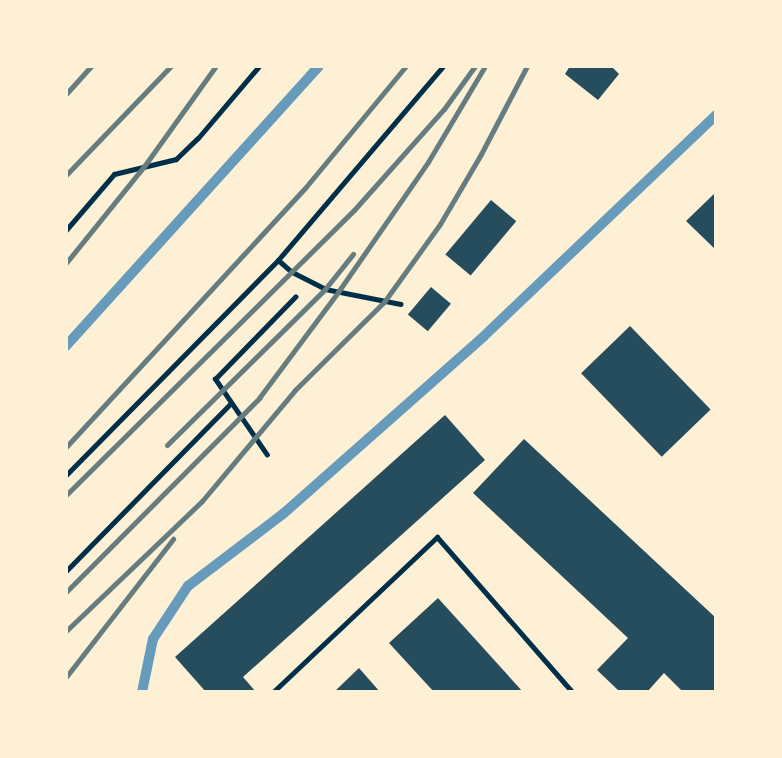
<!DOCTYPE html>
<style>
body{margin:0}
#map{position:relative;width:782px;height:758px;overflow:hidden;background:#fdf0d5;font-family:Montserrat,sans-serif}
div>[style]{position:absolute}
.stream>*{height:10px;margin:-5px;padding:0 5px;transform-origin:5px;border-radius:5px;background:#669bbc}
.building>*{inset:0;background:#264d5e;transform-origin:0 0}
.path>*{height:4.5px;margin:-2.25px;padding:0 2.25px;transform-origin:2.25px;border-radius:2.25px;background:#003049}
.service>*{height:5px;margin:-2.5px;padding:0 2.5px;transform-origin:2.5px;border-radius:2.5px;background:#003049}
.rail>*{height:5px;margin:-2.5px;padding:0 2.5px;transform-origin:2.5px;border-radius:2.5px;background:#657d81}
span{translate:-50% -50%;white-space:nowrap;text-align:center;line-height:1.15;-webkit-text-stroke:5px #fdf0d5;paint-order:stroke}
.frame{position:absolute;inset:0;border:68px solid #fdf0d5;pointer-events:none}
</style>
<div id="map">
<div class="stream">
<div style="left:66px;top:346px;width:377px;rotate:-47.9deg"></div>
<div style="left:142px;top:692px;width:54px;rotate:-78.3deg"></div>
<div style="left:153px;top:639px;width:64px;rotate:-56.6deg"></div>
<div style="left:188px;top:586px;width:119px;rotate:-37.2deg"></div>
<div style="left:283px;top:514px;width:268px;rotate:-41.5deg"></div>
<div style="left:484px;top:336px;width:320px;rotate:-43.6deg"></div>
</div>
<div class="building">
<div style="clip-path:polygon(570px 66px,611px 66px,619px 74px,598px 100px,565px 74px)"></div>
<div style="clip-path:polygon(716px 192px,716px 250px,686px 221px)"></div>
<div style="left:491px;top:200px;width:33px;height:71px;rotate:40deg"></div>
<div style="left:431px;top:287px;width:26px;height:36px;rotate:40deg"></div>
<div style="left:630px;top:326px;width:116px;height:68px;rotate:46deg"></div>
<div style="clip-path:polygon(445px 415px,485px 460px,243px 677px,256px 692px,206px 692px,175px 657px)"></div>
<div style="clip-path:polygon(524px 439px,716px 618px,716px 692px,683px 692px,664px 673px,647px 692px,620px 692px,597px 670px,628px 638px,473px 493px)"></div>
<div style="clip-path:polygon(438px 598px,523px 692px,434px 692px,389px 643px)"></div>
<div style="clip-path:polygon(359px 668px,380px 692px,334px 692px)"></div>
</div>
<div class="path">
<div style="left:267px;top:455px;width:92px;rotate:-124.4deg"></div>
<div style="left:215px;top:379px;width:115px;rotate:-45.7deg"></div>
<div style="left:66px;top:571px;width:235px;rotate:-45.5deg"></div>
</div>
<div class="service">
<div style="left:66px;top:230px;width:74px;rotate:-49.4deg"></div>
<div style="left:114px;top:174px;width:64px;rotate:-13.6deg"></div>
<div style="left:176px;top:159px;width:30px;rotate:-44deg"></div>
<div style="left:198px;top:138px;width:94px;rotate:-49.7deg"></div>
<div style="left:278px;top:260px;width:18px;rotate:41deg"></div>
<div style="left:292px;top:272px;width:37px;rotate:27deg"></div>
<div style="left:325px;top:289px;width:77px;rotate:11.2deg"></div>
<div style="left:66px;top:475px;width:302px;rotate:-45.4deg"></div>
<div style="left:278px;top:260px;width:255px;rotate:-49.6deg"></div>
<div style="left:273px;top:692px;width:226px;rotate:-43.4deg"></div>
<div style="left:437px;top:537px;width:206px;rotate:48.9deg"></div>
</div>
<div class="rail">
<div style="left:66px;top:94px;width:38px;rotate:-48deg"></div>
<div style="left:66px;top:175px;width:151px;rotate:-46.1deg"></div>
<div style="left:66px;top:263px;width:126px;rotate:-51.1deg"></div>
<div style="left:145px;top:165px;width:122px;rotate:-54.4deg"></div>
<div style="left:167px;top:445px;width:222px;rotate:-44.6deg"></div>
<div style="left:325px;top:289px;width:45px;rotate:-51.3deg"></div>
<div style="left:66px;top:447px;width:352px;rotate:-47.3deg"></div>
<div style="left:305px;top:188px;width:158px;rotate:-50.4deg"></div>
<div style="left:66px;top:495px;width:405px;rotate:-44.7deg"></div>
<div style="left:354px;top:210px;width:135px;rotate:-48.3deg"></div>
<div style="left:444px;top:109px;width:53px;rotate:-54.2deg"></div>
<div style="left:66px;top:592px;width:274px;rotate:-45.1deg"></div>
<div style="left:259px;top:398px;width:132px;rotate:-53.3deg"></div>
<div style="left:338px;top:292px;width:158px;rotate:-55.3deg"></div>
<div style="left:428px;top:162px;width:112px;rotate:-59.3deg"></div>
<div style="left:66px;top:631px;width:188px;rotate:-43.7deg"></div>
<div style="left:202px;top:501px;width:145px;rotate:-50deg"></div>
<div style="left:295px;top:390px;width:125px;rotate:-44.7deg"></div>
<div style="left:384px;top:302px;width:96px;rotate:-54.3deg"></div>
<div style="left:440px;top:224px;width:81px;rotate:-59.6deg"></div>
<div style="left:481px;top:154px;width:99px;rotate:-62.4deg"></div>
<div style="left:66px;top:677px;width:175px;rotate:-52.2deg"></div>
</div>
<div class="frame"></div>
</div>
